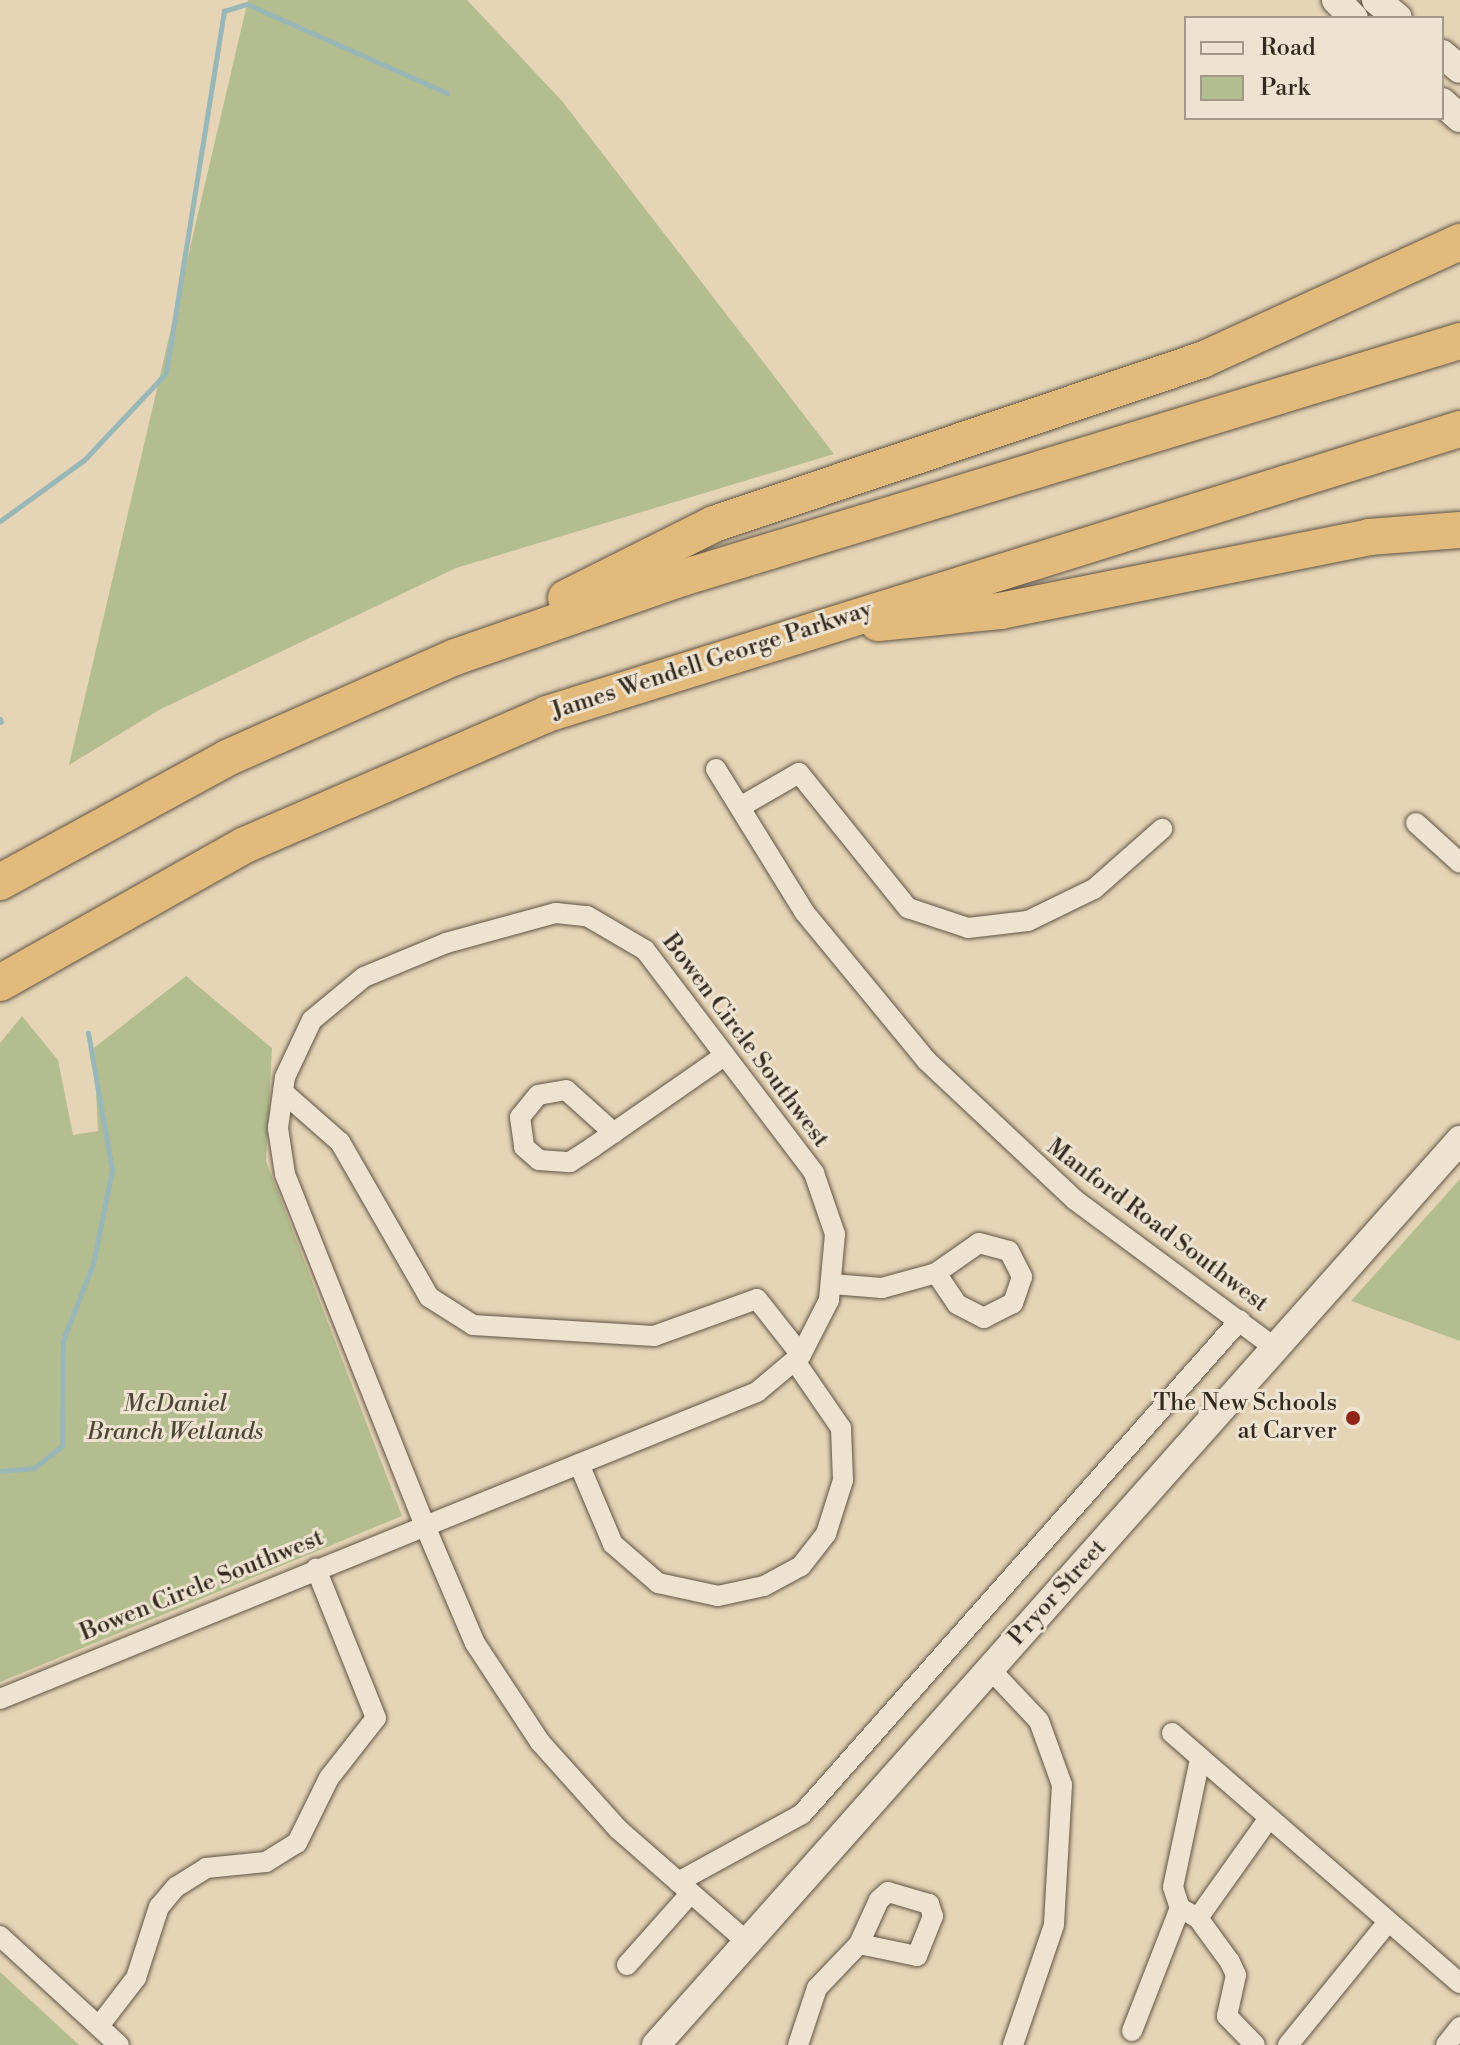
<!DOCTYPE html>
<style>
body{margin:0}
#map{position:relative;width:1460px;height:2045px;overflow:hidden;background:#e5d4b6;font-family:"Libre Bodoni",serif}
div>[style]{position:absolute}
.green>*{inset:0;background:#b3bd8f}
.stream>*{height:5px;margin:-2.5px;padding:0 2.5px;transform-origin:2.5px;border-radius:2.5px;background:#98b7b6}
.roads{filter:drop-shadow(0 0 2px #605445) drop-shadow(0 0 2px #605445)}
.street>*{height:20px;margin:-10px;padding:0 10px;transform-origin:10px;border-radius:10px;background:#eee3d0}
.secondary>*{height:28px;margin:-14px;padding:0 14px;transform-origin:14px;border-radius:14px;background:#eee3d0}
.highway>*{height:36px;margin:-18px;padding:0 18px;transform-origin:18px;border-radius:18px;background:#e2ba7b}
.dots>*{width:22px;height:22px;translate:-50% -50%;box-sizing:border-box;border:4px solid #eee3d0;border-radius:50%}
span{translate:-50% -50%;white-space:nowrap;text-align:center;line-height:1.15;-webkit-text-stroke:6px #eee3d0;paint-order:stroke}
.street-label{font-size:24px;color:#332a1f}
.poi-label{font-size:24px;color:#332a1f}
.right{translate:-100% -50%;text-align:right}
.park-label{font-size:24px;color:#4d4735;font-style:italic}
.legend{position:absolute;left:1184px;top:16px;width:260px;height:104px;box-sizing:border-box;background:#eee3d0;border:2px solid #a39989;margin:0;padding:10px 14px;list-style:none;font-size:24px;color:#332a1f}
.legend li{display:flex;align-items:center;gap:16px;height:40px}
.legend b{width:40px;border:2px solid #a39989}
</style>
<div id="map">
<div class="green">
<div style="clip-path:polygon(248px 0,467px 0,562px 101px,834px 454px,456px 568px,159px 710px,69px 765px)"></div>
<div style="clip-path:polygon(186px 976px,272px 1048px,266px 1161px,402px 1516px,0 1682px,0 1043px,22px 1016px,58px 1060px,73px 1135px,98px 1131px,94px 1048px)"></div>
<div style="clip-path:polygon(1460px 1179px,1460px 1341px,1351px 1301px)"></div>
<div style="clip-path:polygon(0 1972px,79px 2045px,0 2045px)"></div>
</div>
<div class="stream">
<div style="left:0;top:521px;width:104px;rotate:-36deg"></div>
<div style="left:84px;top:460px;width:120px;rotate:-46.7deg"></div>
<div style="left:166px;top:373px;width:367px;rotate:-80.9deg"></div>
<div style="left:224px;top:11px;width:24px;rotate:-17deg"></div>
<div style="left:247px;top:4px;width:219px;rotate:24deg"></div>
<div style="left:0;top:719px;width:3px;rotate:72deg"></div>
<div style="left:0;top:1471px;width:34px;rotate:-5deg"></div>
<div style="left:34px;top:1468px;width:36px;rotate:-38deg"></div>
<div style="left:62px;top:1446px;width:106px;rotate:-89.5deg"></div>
<div style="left:63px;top:1340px;width:82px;rotate:-68.5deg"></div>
<div style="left:93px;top:1264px;width:96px;rotate:-78.6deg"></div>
<div style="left:112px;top:1170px;width:139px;rotate:-99.9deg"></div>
</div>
<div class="roads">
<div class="street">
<div style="left:716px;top:769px;width:169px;rotate:58.3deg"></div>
<div style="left:805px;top:913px;width:192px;rotate:50.5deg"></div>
<div style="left:927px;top:1061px;width:203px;rotate:43.2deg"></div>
<div style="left:1075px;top:1200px;width:250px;rotate:36.5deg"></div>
<div style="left:740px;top:807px;width:68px;rotate:-30deg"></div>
<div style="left:799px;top:773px;width:174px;rotate:51.1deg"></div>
<div style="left:908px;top:908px;width:63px;rotate:18.4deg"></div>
<div style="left:968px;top:928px;width:60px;rotate:-6.7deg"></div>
<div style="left:1028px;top:921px;width:73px;rotate:-25.9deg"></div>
<div style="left:1094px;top:889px;width:91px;rotate:-41.4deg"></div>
<div style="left:1416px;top:823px;width:59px;rotate:42.3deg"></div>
<div style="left:556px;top:913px;width:31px;rotate:6deg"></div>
<div style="left:587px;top:916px;width:67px;rotate:30.4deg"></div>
<div style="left:645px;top:950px;width:280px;rotate:52.8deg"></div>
<div style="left:814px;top:1173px;width:65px;rotate:71deg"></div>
<div style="left:835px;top:1234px;width:66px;rotate:95.2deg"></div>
<div style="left:829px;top:1300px;width:62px;rotate:117deg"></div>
<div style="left:801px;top:1355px;width:57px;rotate:139.9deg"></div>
<div style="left:757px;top:1392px;width:358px;rotate:158deg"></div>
<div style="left:425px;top:1526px;width:379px;rotate:-111.7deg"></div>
<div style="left:285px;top:1174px;width:47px;rotate:-98.7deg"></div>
<div style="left:278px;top:1128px;width:51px;rotate:-82.2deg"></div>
<div style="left:285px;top:1077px;width:63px;rotate:-64.7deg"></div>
<div style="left:312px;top:1020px;width:67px;rotate:-39.6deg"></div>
<div style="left:364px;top:977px;width:89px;rotate:-22.5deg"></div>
<div style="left:446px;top:943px;width:114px;rotate:-15.3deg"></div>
<div style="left:283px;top:1092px;width:76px;rotate:41.3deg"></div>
<div style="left:340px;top:1142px;width:179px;rotate:60.1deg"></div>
<div style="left:429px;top:1297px;width:52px;rotate:32.5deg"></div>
<div style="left:473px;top:1325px;width:181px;rotate:3.5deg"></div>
<div style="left:654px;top:1336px;width:109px;rotate:-19.8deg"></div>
<div style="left:757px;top:1299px;width:71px;rotate:51.8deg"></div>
<div style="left:614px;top:1133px;width:64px;rotate:-138.1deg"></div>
<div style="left:566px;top:1090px;width:28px;rotate:170deg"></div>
<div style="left:538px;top:1095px;width:28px;rotate:129deg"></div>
<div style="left:520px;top:1117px;width:30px;rotate:82deg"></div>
<div style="left:524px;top:1147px;width:20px;rotate:41deg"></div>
<div style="left:539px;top:1160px;width:31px;rotate:4deg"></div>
<div style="left:570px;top:1162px;width:27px;rotate:-33deg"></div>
<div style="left:593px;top:1147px;width:160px;rotate:-34.8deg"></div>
<div style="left:832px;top:1284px;width:50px;rotate:4.6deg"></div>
<div style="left:882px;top:1288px;width:56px;rotate:-15.5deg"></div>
<div style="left:936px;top:1273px;width:52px;rotate:-34.9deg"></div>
<div style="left:979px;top:1243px;width:31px;rotate:15deg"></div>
<div style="left:1009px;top:1251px;width:29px;rotate:63deg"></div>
<div style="left:1022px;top:1277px;width:28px;rotate:109deg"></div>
<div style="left:1013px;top:1303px;width:33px;rotate:153deg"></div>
<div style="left:984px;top:1318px;width:30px;rotate:-153deg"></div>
<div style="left:957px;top:1304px;width:37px;rotate:-124deg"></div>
<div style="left:579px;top:1464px;width:87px;rotate:67deg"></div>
<div style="left:613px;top:1544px;width:60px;rotate:40.9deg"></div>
<div style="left:658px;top:1583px;width:61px;rotate:12.2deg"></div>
<div style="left:718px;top:1596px;width:47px;rotate:-12.3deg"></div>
<div style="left:764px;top:1586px;width:42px;rotate:-28.4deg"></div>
<div style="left:801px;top:1566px;width:41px;rotate:-52deg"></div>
<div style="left:826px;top:1534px;width:57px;rotate:-72.5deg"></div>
<div style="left:843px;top:1480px;width:52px;rotate:-92.2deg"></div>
<div style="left:841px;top:1428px;width:81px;rotate:-124.5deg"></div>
<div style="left:990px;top:1669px;width:71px;rotate:46.7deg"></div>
<div style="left:1039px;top:1721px;width:68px;rotate:70.2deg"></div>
<div style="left:1062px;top:1785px;width:140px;rotate:93.3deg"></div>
<div style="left:1054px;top:1925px;width:127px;rotate:108.9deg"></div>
<div style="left:0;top:1699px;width:459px;rotate:-22.1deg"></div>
<div style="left:425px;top:1526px;width:127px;rotate:66.9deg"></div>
<div style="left:475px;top:1643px;width:118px;rotate:56.7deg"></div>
<div style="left:540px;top:1742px;width:117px;rotate:48.1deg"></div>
<div style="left:618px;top:1829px;width:171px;rotate:41.2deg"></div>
<div style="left:1172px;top:1733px;width:381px;rotate:41deg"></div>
<div style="left:1200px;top:1759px;width:131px;rotate:101.9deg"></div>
<div style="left:1173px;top:1887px;width:22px;rotate:72deg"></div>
<div style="left:1180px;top:1908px;width:21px;rotate:29deg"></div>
<div style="left:1198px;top:1918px;width:54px;rotate:54deg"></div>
<div style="left:1230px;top:1962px;width:14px;rotate:65deg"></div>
<div style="left:1236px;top:1975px;width:42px;rotate:102.4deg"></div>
<div style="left:1227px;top:2016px;width:40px;rotate:46deg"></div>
<div style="left:678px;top:1882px;width:141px;rotate:-28.7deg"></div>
<div style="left:802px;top:1814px;width:660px;rotate:-48.44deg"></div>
<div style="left:1198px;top:1918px;width:123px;rotate:-54.6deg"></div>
<div style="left:0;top:1936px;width:161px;rotate:42.5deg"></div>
<div style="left:627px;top:1965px;width:96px;rotate:-48.4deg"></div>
<div style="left:99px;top:2026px;width:61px;rotate:-52.4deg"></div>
<div style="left:136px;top:1978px;width:75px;rotate:-72.1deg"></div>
<div style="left:159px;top:1907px;width:26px;rotate:-50deg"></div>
<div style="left:176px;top:1887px;width:36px;rotate:-32deg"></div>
<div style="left:206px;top:1868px;width:60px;rotate:-5.7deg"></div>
<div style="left:266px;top:1862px;width:36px;rotate:-32deg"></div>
<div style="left:297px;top:1843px;width:72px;rotate:-63.8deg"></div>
<div style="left:329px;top:1778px;width:76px;rotate:-51.9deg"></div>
<div style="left:376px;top:1718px;width:161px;rotate:-111.9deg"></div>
<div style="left:1132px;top:2031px;width:132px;rotate:-68.7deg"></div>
<div style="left:798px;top:2045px;width:60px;rotate:-71.6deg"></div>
<div style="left:817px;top:1988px;width:61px;rotate:-46.3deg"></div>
<div style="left:859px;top:1944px;width:48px;rotate:-65.6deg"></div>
<div style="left:879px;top:1900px;width:12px;rotate:-42deg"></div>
<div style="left:888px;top:1892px;width:43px;rotate:16.3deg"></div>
<div style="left:929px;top:1904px;width:13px;rotate:72deg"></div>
<div style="left:933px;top:1916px;width:43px;rotate:111.8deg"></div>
<div style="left:917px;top:1956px;width:59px;rotate:-168.3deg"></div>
<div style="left:1288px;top:2045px;width:159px;rotate:-50.9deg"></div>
<div style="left:1446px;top:2045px;width:23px;rotate:-52deg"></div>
</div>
<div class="secondary">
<div style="left:1336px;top:0;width:25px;rotate:45deg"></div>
<div style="left:1376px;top:0;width:28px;rotate:39deg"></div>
<div style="left:1442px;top:54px;width:23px;rotate:40deg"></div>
<div style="left:1442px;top:102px;width:24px;rotate:42deg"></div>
<div style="left:656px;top:2045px;width:1211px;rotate:-48.38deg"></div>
</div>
<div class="highway">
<div style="left:566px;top:598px;width:165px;rotate:-26.6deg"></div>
<div style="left:714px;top:524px;width:515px;rotate:-18.58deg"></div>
<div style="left:1202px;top:360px;width:284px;rotate:-24.6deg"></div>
<div style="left:878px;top:623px;width:123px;rotate:-5.6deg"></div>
<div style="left:1000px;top:611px;width:376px;rotate:-11.3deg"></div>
<div style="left:1369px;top:537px;width:91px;rotate:-4.4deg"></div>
<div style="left:0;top:882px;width:259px;rotate:-28.6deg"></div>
<div style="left:227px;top:758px;width:249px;rotate:-23.9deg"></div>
<div style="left:455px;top:657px;width:240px;rotate:-19.2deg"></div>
<div style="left:682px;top:578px;width:813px;rotate:-16.94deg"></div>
<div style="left:0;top:983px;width:281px;rotate:-29.4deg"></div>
<div style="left:245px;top:845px;width:329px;rotate:-23.4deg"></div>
<div style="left:547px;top:714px;width:956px;rotate:-17.34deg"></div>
</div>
</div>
<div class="dots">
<div style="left:1353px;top:1418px;background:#8f2418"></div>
</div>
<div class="street-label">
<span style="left:712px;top:661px;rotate:-18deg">James Wendell George Parkway</span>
<span style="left:745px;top:1041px;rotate:53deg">Bowen Circle Southwest</span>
<span style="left:1157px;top:1226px;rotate:37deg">Manford Road Southwest</span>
<span style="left:202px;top:1586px;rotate:-22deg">Bowen Circle Southwest</span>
<span style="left:1058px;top:1593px;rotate:-48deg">Pryor Street</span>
</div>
<div class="poi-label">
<span class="right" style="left:1337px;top:1418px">The New Schools<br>at Carver</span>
</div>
<div class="park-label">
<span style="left:175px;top:1419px">McDaniel<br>Branch Wetlands</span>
</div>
<ul class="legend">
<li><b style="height:10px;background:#eee3d0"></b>Road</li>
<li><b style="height:22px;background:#b3bd8f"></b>Park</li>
</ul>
</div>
